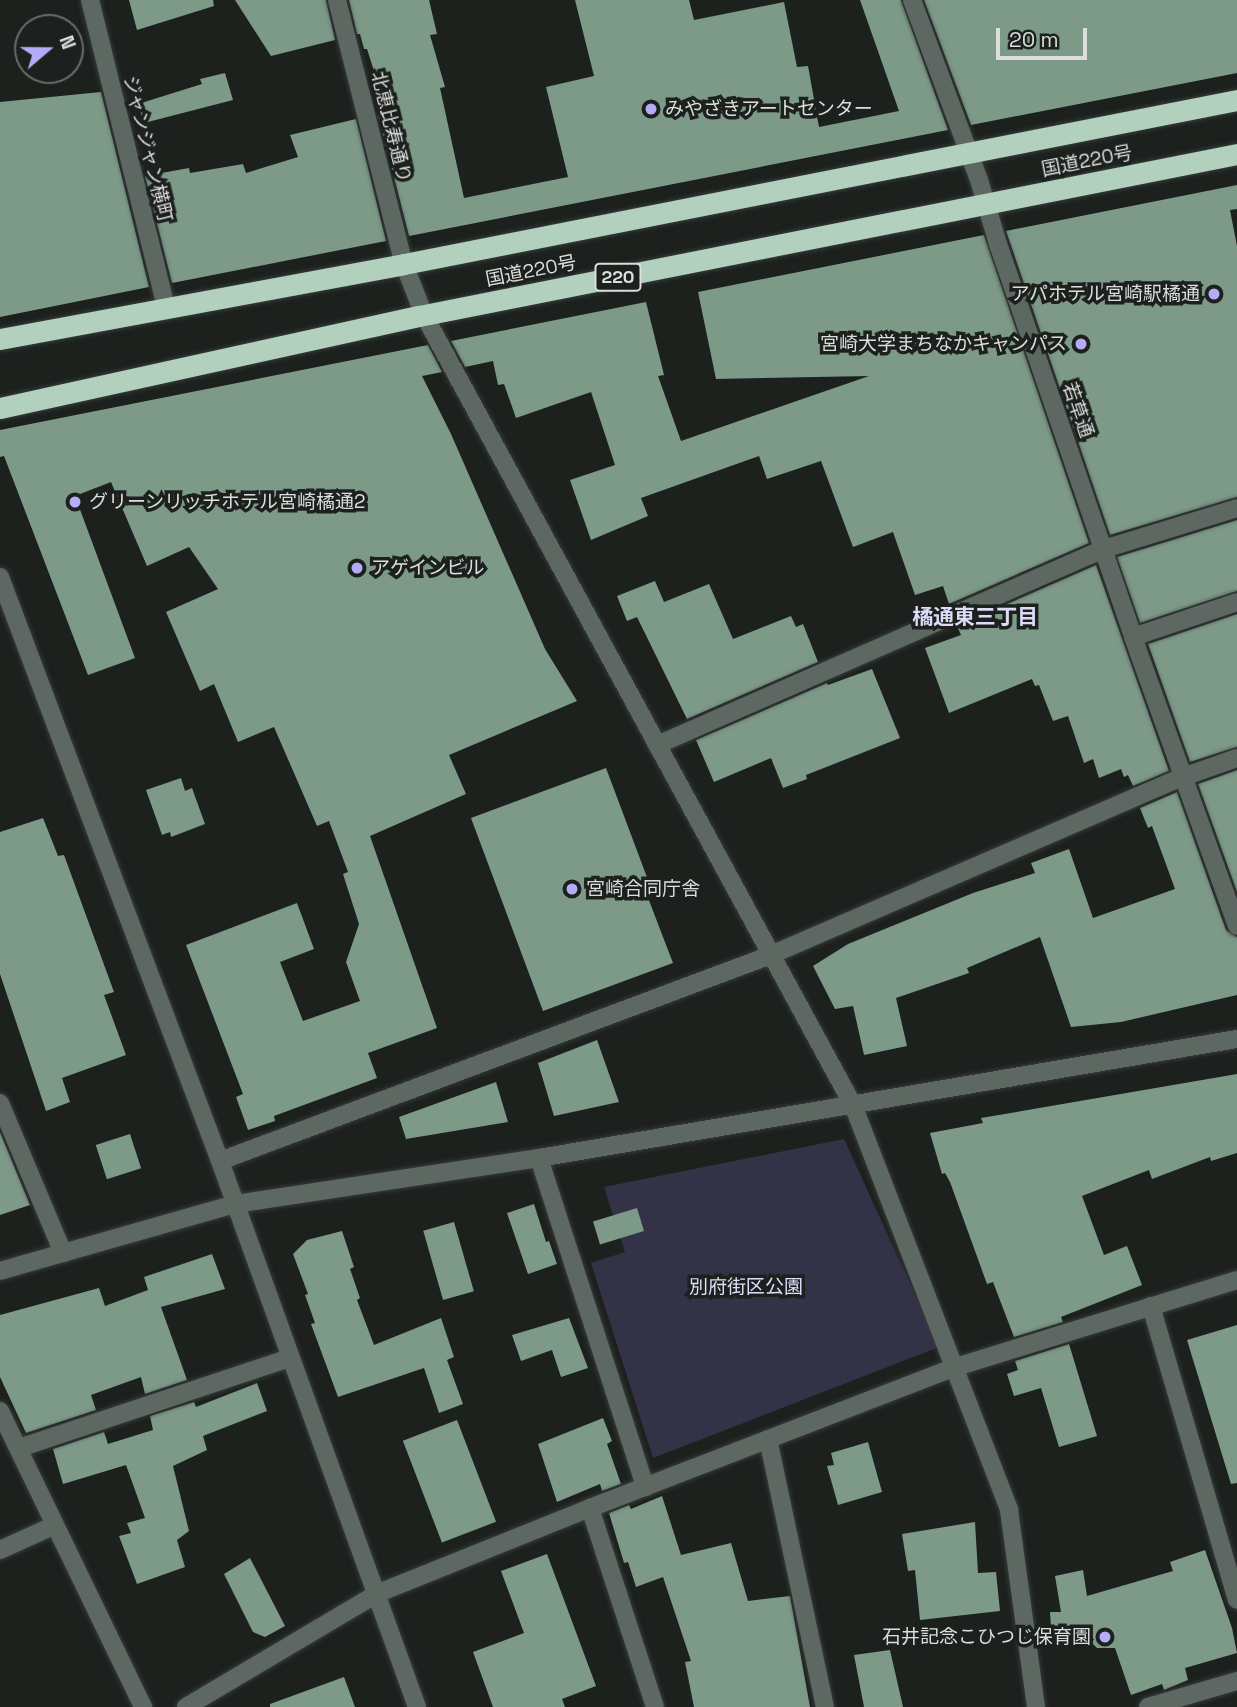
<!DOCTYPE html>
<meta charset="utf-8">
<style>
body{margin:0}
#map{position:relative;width:1237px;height:1707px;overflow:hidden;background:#1c211e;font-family:"Space Grotesk","Noto Sans JP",sans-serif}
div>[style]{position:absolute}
.green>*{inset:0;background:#343247}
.building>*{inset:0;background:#7d9a89;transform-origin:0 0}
.roads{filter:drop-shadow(0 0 2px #373b39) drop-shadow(0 0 2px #373b39)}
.minor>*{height:18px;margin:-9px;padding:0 9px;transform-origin:9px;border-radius:9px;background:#5c6861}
.highway>*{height:21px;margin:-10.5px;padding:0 10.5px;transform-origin:10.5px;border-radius:10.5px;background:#b1d0bd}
.dots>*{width:19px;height:19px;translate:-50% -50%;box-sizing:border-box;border:4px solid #1c211e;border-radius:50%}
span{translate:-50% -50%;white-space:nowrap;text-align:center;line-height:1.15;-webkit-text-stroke:7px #1c211e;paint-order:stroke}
.shield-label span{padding:2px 5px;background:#1c211e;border:2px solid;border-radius:5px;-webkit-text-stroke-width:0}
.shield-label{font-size:18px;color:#dbdedc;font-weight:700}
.poi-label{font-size:19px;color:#dbdedc}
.left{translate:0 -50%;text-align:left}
.right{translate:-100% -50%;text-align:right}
.street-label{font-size:19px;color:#dbdedc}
.park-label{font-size:19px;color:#dfddfd}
.neighbourhood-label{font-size:21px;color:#dedbf9;font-weight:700}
.north{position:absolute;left:14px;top:14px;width:70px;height:70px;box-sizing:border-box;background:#1c211e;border:2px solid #686d6a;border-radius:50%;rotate:70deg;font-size:19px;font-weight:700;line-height:28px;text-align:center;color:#dbdedc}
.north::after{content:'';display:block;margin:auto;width:24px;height:32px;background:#b5acf8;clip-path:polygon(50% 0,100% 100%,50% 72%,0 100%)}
.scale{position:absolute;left:996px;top:28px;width:91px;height:32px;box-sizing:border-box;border:4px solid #dbdedc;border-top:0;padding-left:9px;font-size:21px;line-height:24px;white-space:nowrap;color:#dbdedc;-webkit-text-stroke:5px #1c211e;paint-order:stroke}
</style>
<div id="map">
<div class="green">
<div style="clip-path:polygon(844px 1139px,939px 1347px,653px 1458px,591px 1263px,625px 1252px,604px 1187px)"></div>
</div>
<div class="building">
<div style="clip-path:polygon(129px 0,213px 0,214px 6px,137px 30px)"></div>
<div style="clip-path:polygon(235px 0,326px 0,335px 40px,271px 56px)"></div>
<div style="clip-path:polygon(349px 0,429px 0,437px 34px,430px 35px,445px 87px,440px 88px,464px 198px,568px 177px,546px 87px,594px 76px,575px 0,689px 0,694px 20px,784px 2px,797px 67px,808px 66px,819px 127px,899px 111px,860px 0,901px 0,948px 130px,409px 236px,378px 114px,384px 113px,379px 87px,367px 49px,364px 49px,360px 34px,357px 34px)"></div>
<div style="clip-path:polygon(924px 0,1237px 0,1237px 73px,971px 125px)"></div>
<div style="clip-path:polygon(225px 73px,233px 100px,144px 123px,138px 104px,202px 84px,200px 79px)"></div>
<div style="clip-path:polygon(101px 92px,149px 287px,0 317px,0 102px)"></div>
<div style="clip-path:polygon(356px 119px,386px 241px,172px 283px,145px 176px,189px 168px,190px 173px,243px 164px,246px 173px,298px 157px,290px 135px)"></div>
<div style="clip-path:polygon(1237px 185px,1237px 209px,1230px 210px,1237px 246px,1237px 497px,1110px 535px,1006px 231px)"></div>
<div style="clip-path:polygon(984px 235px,1089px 543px,949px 604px,943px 586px,915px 595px,893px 532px,853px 547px,821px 461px,767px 479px,759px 456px,641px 498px,648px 516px,591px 540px,570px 480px,615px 465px,591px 392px,516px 418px,504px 384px,498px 385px,493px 361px,465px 367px,451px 341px,646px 302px,664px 375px,658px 376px,681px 441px,869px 376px,716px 379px,698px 292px)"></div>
<div style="clip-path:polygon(428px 345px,442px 372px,422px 376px,451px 434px,545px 649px,577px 701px,449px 755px,466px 794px,370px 836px,437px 1028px,368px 1053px,377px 1078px,274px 1116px,275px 1121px,248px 1130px,236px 1097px,243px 1094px,186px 945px,297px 903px,314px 949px,280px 962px,303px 1021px,360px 1001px,346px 962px,359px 924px,343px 874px,348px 872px,329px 821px,317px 826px,274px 727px,238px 742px,214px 684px,200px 691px,166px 612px,218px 589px,189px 547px,147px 566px,111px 482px,75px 496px,135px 658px,88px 675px,4px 456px,0 457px,0 430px)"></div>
<div style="clip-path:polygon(1237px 520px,1237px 591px,1140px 623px,1117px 557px)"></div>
<div style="clip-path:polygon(1096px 565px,1169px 771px,1133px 786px,1128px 775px,1124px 777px,1121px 769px,1099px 778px,1093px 759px,1084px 763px,1068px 716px,1053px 721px,1039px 685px,1035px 686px,1032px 679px,949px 713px,925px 648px,961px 635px,957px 626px)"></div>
<div style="clip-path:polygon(655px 581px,664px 602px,709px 584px,733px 639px,791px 616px,796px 627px,803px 624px,818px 662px,687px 719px,637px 617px,627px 621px,617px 596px)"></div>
<div style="clip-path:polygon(1237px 614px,1237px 747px,1190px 762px,1148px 644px)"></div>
<div style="clip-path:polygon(872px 669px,900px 738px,806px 775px,807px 779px,783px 788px,771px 758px,714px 782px,696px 740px,827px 683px,828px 685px)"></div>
<div style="clip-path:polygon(606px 768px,651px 888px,645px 890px,673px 963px,543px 1011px,471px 818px)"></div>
<div style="clip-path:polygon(1237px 770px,1237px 892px,1198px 784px)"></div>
<div style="clip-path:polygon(181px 778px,185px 791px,192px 788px,205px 824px,171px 837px,170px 832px,162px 835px,146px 790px)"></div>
<div style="clip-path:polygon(1177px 792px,1226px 930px,1237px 937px,1237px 995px,1121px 1022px,1071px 1027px,1040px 937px,967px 968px,969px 973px,896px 998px,907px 1046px,864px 1055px,853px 1006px,835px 1009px,813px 966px,848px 944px,973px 893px,1035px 873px,1031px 863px,1069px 849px,1093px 918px,1175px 889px,1152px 826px,1148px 828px,1140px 808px)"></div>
<div style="clip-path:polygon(43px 818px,58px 856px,64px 855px,114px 992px,104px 995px,126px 1055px,62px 1078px,70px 1102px,46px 1111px,0 974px,0 832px)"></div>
<div style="clip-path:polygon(597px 1040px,619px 1102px,554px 1116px,538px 1063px)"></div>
<div style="clip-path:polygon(1237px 1074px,1237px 1153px,1211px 1161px,1210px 1157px,1152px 1179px,1149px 1170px,1082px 1196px,1104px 1255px,1127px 1246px,1142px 1285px,1061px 1317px,1063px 1322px,1014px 1337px,993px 1282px,987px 1284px,950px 1182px,945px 1173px,942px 1174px,930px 1133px,983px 1123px,981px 1118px)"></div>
<div style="clip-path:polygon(496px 1082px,508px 1122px,406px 1139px,399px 1117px)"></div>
<div style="clip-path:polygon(0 1132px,30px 1205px,0 1215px)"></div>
<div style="left:130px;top:1134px;width:36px;height:36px;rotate:72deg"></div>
<div style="clip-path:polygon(534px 1204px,546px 1242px,549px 1241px,557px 1264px,528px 1274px,507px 1213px)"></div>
<div style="left:637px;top:1208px;width:24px;height:46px;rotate:73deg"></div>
<div style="left:454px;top:1222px;width:72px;height:32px;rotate:74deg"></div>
<div style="clip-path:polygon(342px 1231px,354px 1267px,350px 1269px,360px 1298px,357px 1300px,374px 1345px,441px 1318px,454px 1357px,447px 1360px,463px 1404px,439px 1413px,424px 1368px,338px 1397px,311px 1324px,315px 1323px,305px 1295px,308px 1294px,293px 1254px,307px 1240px)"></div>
<div style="clip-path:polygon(212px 1254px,225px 1289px,161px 1307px,187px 1380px,145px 1394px,141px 1377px,91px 1395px,96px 1410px,26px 1433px,0 1377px,0 1315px,99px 1288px,105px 1306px,148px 1290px,144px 1277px)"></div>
<div style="clip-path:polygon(569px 1318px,588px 1368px,561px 1377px,552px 1350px,521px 1361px,512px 1335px)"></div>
<div style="clip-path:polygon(1237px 1325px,1237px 1483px,1231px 1484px,1187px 1340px)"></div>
<div style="clip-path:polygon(1069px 1344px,1097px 1436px,1059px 1447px,1041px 1388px,1014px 1396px,1007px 1374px,1018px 1370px,1015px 1361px)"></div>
<div style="clip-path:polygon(257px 1383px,267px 1411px,203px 1436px,207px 1450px,173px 1466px,189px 1531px,177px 1540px,185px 1567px,137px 1584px,119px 1536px,131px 1533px,127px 1523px,145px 1518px,126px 1465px,63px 1484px,53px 1449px,104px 1432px,108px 1444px,153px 1430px,150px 1416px,194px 1402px,196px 1407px)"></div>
<div style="clip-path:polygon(603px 1418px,612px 1441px,607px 1444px,621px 1484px,602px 1491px,600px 1484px,557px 1502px,538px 1444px)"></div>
<div style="left:457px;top:1420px;width:109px;height:58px;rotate:69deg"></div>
<div style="clip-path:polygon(868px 1442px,882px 1492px,838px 1505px,827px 1466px,834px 1465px,831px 1453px)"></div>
<div style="clip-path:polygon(662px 1496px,681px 1555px,731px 1543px,748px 1601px,790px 1596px,810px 1707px,694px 1707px,685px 1662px,691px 1661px,663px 1577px,636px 1587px,628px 1562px,624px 1563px,609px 1513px,629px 1505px,631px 1509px)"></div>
<div style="clip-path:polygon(975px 1522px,978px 1573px,996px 1572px,1000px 1611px,920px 1620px,915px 1570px,908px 1571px,902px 1534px)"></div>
<div style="clip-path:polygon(1205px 1550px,1232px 1628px,1237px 1653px,1185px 1668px,1188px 1680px,1164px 1690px,1162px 1684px,1131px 1695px,1115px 1648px,1097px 1648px,1091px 1642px,1052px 1644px,1050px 1612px,1061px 1612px,1055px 1576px,1083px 1570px,1087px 1596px,1173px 1571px,1170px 1562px)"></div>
<div style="clip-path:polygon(547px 1554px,596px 1686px,562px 1699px,565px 1707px,493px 1707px,473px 1652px,524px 1633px,501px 1571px)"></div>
<div style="clip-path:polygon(250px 1558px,285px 1626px,265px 1637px,253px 1632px,224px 1574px)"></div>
<div style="clip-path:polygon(890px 1650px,903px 1707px,864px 1707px,854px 1655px)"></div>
<div style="clip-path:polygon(344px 1677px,355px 1707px,270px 1707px,270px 1704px)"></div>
</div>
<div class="roads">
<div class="minor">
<div style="left:90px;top:0;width:317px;rotate:76.1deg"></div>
<div style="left:337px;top:0;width:272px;rotate:75.8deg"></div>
<div style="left:404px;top:264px;width:55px;rotate:68.6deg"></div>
<div style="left:424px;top:315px;width:899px;rotate:61.5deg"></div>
<div style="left:853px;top:1105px;width:434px;rotate:68.9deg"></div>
<div style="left:1009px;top:1510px;width:199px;rotate:82.2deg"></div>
<div style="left:912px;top:0;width:192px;rotate:69.6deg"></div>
<div style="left:979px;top:180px;width:67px;rotate:73.5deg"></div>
<div style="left:998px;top:244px;width:416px;rotate:71deg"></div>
<div style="left:1133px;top:637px;width:307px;rotate:70.2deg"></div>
<div style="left:0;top:577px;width:624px;rotate:69.36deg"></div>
<div style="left:220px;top:1161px;width:580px;rotate:70.16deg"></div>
<div style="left:1133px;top:637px;width:110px;rotate:-18.6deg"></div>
<div style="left:657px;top:745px;width:488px;rotate:-23.7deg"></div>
<div style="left:1104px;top:549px;width:139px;rotate:-17.1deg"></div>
<div style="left:0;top:1103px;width:163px;rotate:67.2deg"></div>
<div style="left:539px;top:1158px;width:346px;rotate:72.1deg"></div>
<div style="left:220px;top:1161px;width:588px;rotate:-20.5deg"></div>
<div style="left:771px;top:955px;width:449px;rotate:-23.4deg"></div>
<div style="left:1183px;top:777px;width:57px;rotate:-19.4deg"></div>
<div style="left:0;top:1271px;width:244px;rotate:-15.9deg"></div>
<div style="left:235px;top:1204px;width:307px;rotate:-8.6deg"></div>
<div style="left:539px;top:1158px;width:708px;rotate:-9.68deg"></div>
<div style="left:1151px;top:1306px;width:306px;rotate:73.7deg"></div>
<div style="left:0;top:1411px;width:329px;rotate:64.2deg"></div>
<div style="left:768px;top:1439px;width:274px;rotate:78deg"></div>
<div style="left:19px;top:1448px;width:285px;rotate:-18.4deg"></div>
<div style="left:590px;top:1508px;width:209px;rotate:71.9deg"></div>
<div style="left:0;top:1550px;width:60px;rotate:-24.4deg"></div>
<div style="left:186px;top:1707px;width:221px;rotate:-30.7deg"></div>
<div style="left:376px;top:1594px;width:231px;rotate:-21.9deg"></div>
<div style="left:590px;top:1508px;width:392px;rotate:-21.1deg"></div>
<div style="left:956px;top:1367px;width:294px;rotate:-17.2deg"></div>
<div style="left:1148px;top:1707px;width:93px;rotate:-16.3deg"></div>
</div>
<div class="highway">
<div style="left:0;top:339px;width:411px;rotate:-10.5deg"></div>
<div style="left:404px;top:264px;width:849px;rotate:-11.14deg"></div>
<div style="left:0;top:408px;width:429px;rotate:-12.4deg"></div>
<div style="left:419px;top:316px;width:834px;rotate:-11.2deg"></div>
</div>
</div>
<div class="dots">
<div style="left:651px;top:109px;background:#b5acf8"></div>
<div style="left:1214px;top:294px;background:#b5acf8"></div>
<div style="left:1081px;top:344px;background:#b5acf8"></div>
<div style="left:75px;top:502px;background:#b5acf8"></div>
<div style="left:357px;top:568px;background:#b5acf8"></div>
<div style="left:572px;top:889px;background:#b5acf8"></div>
<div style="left:1105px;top:1637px;background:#b5acf8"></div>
</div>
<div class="shield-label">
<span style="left:618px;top:277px">220</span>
</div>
<div class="poi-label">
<span class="left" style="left:665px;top:109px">みやざきアートセンター</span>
<span class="right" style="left:1200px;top:294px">アパホテル宮崎駅橘通</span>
<span class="right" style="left:1067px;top:344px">宮崎大学まちなかキャンパス</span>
<span class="left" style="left:89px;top:502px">グリーンリッチホテル宮崎橘通2</span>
<span class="left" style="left:371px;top:568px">アゲインビル</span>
<span class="left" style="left:586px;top:889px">宮崎合同庁舎</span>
<span class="right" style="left:1091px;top:1637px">石井記念こひつじ保育園</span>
</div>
<div class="street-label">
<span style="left:391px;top:127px;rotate:76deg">北恵比寿通り</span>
<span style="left:148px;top:149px;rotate:76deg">ジャンジャン横町</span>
<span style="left:1087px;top:161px;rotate:-11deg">国道220号</span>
<span style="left:531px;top:271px;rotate:-11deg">国道220号</span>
<span style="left:1078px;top:410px;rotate:71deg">若草通</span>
</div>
<div class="park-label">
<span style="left:746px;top:1287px">別府街区公園</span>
</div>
<div class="neighbourhood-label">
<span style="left:975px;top:617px">橘通東三丁目</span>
</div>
<div class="north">N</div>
<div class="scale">20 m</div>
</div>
